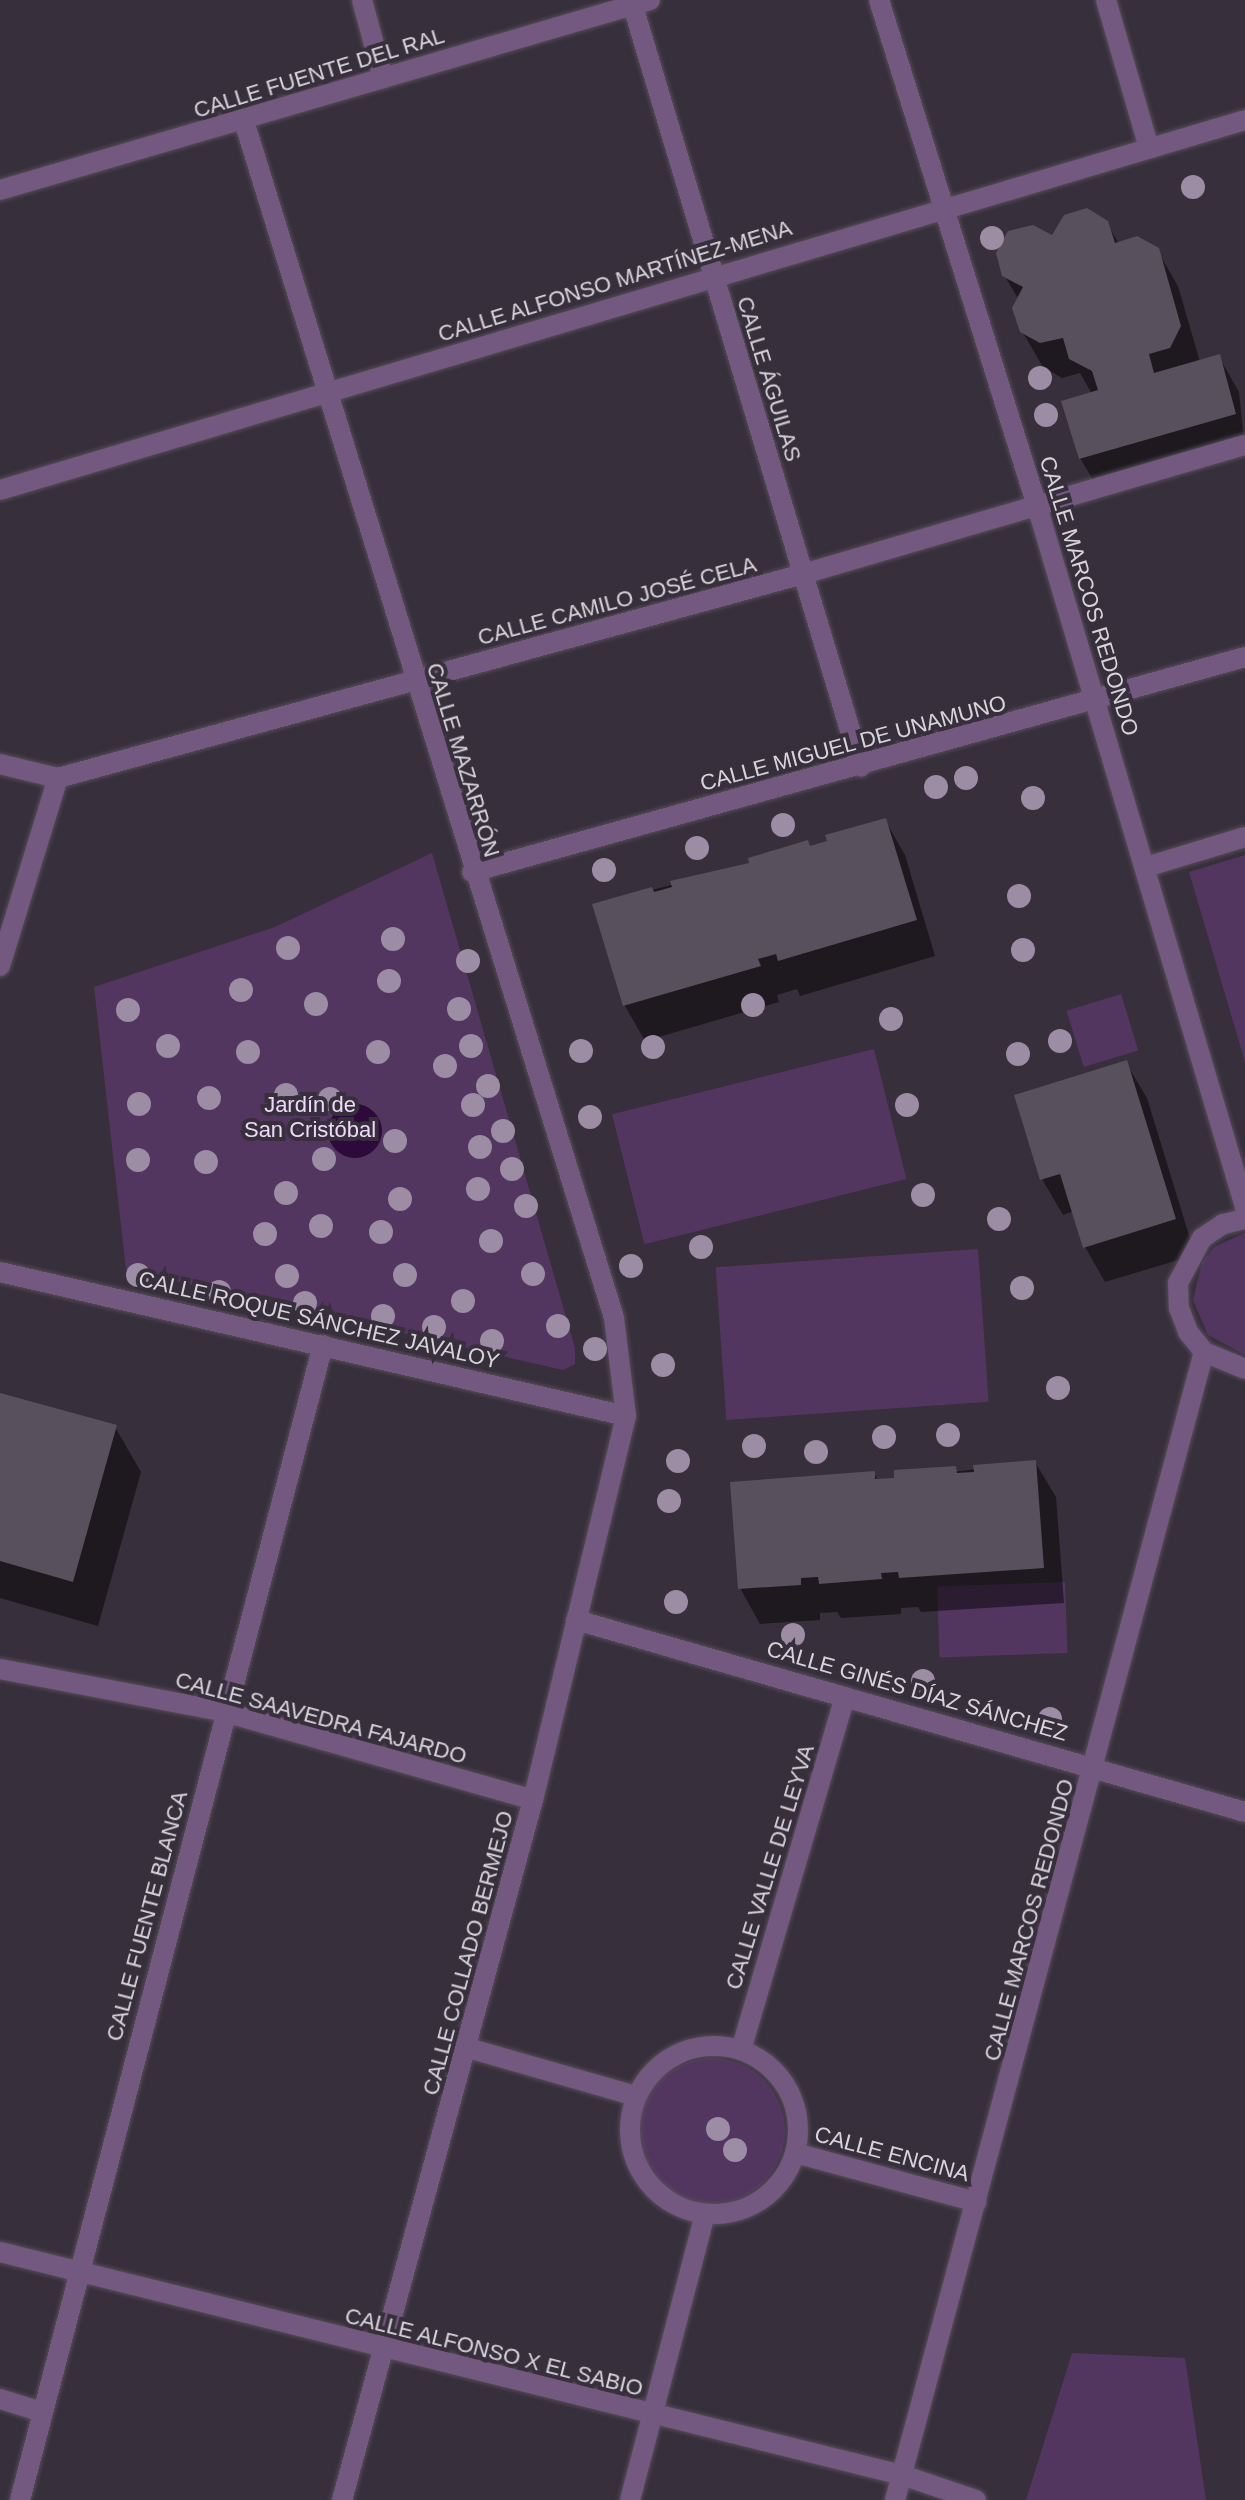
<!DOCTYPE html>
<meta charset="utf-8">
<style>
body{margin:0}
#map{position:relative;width:1245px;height:2500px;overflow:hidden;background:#372f3b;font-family:Arial,sans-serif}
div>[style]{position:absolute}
.green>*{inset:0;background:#52365f;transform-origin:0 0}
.round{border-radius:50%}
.water>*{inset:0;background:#2e093c}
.shadow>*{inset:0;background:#0007}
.building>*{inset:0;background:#59505d}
.roads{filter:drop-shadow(0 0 2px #544d58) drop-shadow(0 0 2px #544d58)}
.minor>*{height:20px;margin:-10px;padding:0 10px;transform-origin:10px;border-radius:10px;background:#735880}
.minor>.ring{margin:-10px;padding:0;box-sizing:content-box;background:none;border:20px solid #735880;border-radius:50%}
.trees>*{width:24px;height:24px;margin:-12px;border-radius:50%;background:#9c8ca4}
span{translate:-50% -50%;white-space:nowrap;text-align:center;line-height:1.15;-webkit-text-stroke:8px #372f3b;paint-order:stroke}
.street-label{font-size:22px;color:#d9d4dc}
.park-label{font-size:22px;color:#efd9fa}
</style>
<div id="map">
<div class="green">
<div style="clip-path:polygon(432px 853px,575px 1348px,575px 1364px,563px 1370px,126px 1270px,94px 987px,275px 927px)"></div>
<div style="clip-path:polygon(1245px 855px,1245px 1062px,1189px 872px)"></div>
<div style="left:1121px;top:994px;width:59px;height:57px;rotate:73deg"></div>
<div style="left:874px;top:1049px;width:134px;height:270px;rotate:76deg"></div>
<div style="clip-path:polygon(1245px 1233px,1245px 1355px,1208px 1335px,1193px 1300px,1202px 1262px,1214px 1247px)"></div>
<div style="left:978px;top:1249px;width:153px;height:263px;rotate:86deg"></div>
<div style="left:1065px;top:1582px;width:71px;height:128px;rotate:88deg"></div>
<div class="round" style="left:639px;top:2058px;width:146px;height:146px"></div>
<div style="clip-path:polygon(1072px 2353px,1185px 2358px,1206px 2500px,1026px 2500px)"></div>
</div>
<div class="water">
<div class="round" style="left:328px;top:1104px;width:54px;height:54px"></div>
</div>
<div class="shadow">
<div style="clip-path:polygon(1106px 222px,1119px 244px,1157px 250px,1178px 286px,1200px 362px,1219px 357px,1239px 392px,1245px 452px,1101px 493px,1080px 458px,1092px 394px,1080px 373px,1062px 378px,1043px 367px,1022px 331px,1019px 300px,1004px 275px,1052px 238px)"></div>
<div style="clip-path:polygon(885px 820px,905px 855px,935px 956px,800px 996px,797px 989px,777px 995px,779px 1002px,645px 1041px,625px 1006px,595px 905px,811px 848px)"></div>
<div style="clip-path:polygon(1126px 1063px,1147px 1098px,1195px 1255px,1105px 1282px,1085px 1247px,1074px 1211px,1063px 1215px,1042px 1179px)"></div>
<div style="clip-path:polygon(0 1395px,115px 1427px,141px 1472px,98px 1626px,0 1598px)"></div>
<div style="clip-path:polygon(1035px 1462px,1056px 1497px,1064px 1603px,921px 1612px,918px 1607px,901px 1608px,901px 1614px,841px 1618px,837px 1612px,820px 1613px,820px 1620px,760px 1624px,740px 1588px,874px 1473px,878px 1481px)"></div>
</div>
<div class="building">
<div style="clip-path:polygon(1087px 208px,1108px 221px,1115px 243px,1137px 236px,1159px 248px,1181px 326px,1170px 348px,1149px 354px,1154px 373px,1220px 354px,1236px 414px,1079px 459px,1061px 401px,1098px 390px,1092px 371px,1069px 359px,1063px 338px,1040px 343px,1020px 332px,1012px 308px,1023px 287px,1002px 276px,996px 253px,1008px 231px,1033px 225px,1052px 235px,1064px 215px)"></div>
<div style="clip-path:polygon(886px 818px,917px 920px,778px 961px,776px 954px,758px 959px,761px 966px,623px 1006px,592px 904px,652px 887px,654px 892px,672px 887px,670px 881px,749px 863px,748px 858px,808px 840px,810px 846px,827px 841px,825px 835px)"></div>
<div style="clip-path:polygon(1127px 1060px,1176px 1219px,1083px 1248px,1060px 1174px,1040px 1180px,1014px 1095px)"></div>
<div style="clip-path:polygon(0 1393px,117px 1425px,73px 1582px,0 1561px)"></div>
<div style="clip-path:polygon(1036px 1460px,1044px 1568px,899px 1578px,898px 1572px,881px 1573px,882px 1579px,819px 1584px,818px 1577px,801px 1578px,801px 1585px,738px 1589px,730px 1482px,875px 1471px,875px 1479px,894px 1478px,894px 1470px,956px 1466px,957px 1473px,974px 1472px,973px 1465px)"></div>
</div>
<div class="roads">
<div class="minor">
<div style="left:362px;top:0;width:81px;rotate:74.9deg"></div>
<div style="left:879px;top:0;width:530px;rotate:72.66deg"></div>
<div style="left:1037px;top:506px;width:731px;rotate:73.47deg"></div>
<div style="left:1106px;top:0;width:154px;rotate:73.8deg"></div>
<div style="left:633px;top:6px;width:794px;rotate:73.32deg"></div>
<div style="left:244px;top:121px;width:1253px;rotate:72.82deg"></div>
<div style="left:614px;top:1318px;width:99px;rotate:83deg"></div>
<div style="left:626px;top:1416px;width:395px;rotate:103.6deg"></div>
<div style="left:533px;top:1800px;width:726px;rotate:105.26deg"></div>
<div style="left:0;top:190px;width:677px;rotate:-16.29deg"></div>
<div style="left:0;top:490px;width:1299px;rotate:-16.55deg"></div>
<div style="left:0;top:764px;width:60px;rotate:13.6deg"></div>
<div style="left:58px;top:778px;width:772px;rotate:-15.31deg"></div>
<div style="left:803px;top:574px;width:460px;rotate:-16.3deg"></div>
<div style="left:1146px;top:867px;width:103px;rotate:-16.9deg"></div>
<div style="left:472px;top:872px;width:802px;rotate:-15.54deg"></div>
<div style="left:0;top:966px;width:197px;rotate:-72.9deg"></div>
<div style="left:1245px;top:1219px;width:23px;rotate:167deg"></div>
<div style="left:1223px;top:1224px;width:25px;rotate:146deg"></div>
<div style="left:1202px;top:1238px;width:51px;rotate:118.1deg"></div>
<div style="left:1178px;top:1283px;width:25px;rotate:88deg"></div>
<div style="left:1179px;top:1308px;width:26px;rotate:69deg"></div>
<div style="left:1188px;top:1332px;width:26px;rotate:51deg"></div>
<div style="left:1204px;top:1352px;width:44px;rotate:22.5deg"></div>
<div style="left:0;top:1272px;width:642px;rotate:12.95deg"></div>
<div style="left:576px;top:1620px;width:696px;rotate:16.01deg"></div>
<div style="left:0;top:1669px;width:229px;rotate:10.8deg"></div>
<div style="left:225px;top:1712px;width:320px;rotate:15.9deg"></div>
<div class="ring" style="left:630px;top:2046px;width:148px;height:148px"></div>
<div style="left:468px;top:2048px;width:174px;rotate:16deg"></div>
<div style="left:741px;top:2050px;width:368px;rotate:-73.6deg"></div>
<div style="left:795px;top:2153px;width:188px;rotate:15.1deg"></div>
<div style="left:0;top:2252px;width:929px;rotate:13.89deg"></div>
<div style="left:902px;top:2475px;width:78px;rotate:18.7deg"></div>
<div style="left:0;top:2399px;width:44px;rotate:17.2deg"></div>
<div style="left:20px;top:2500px;width:1194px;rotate:-75.3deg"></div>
<div style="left:630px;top:2500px;width:295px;rotate:-75.3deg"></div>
<div style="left:895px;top:2500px;width:1189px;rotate:-74.94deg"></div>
</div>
</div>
<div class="trees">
<div style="left:1193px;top:187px"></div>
<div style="left:992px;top:238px"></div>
<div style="left:1040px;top:378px"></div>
<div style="left:1046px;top:415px"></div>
<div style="left:966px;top:778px"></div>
<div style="left:936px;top:787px"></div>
<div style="left:1033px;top:798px"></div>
<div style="left:783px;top:825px"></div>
<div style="left:697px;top:848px"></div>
<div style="left:604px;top:870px"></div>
<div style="left:1019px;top:896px"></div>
<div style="left:393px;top:939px"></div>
<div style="left:288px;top:948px"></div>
<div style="left:1023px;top:950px"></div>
<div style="left:468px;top:961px"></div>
<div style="left:389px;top:981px"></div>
<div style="left:241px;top:990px"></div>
<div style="left:316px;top:1004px"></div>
<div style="left:753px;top:1005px"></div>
<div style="left:459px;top:1009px"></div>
<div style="left:128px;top:1010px"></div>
<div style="left:891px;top:1019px"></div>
<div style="left:1060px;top:1041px"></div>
<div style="left:168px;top:1046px"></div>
<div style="left:471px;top:1046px"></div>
<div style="left:653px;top:1047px"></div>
<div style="left:581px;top:1051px"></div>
<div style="left:248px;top:1052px"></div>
<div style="left:378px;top:1052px"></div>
<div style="left:1018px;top:1054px"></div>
<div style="left:445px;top:1066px"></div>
<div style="left:488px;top:1086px"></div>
<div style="left:286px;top:1095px"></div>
<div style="left:209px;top:1098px"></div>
<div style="left:330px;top:1099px"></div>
<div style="left:139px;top:1104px"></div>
<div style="left:473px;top:1105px"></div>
<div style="left:907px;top:1105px"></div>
<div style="left:590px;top:1117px"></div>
<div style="left:503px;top:1131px"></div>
<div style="left:395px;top:1141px"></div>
<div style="left:480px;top:1147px"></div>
<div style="left:324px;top:1159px"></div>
<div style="left:138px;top:1160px"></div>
<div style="left:206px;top:1162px"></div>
<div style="left:512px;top:1169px"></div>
<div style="left:478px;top:1189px"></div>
<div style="left:286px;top:1193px"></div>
<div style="left:923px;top:1195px"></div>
<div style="left:400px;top:1199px"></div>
<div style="left:526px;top:1206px"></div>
<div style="left:999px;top:1219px"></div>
<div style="left:321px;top:1226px"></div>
<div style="left:381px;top:1232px"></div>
<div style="left:265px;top:1234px"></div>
<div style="left:491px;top:1241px"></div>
<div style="left:701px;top:1247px"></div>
<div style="left:631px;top:1266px"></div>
<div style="left:533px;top:1274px"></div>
<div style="left:138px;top:1275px"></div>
<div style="left:405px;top:1275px"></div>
<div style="left:287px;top:1276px"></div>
<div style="left:1022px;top:1288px"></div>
<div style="left:219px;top:1292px"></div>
<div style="left:463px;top:1301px"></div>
<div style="left:305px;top:1303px"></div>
<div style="left:383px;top:1316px"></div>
<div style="left:558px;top:1326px"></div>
<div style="left:434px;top:1327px"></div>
<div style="left:492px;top:1341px"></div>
<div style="left:595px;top:1349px"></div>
<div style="left:663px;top:1365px"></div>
<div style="left:1058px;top:1388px"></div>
<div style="left:948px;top:1435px"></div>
<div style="left:884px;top:1437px"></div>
<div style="left:754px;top:1446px"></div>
<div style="left:816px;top:1452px"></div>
<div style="left:678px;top:1461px"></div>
<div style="left:669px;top:1501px"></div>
<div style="left:676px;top:1602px"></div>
<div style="left:793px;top:1635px"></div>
<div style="left:923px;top:1681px"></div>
<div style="left:1050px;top:1719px"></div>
<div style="left:718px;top:2129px"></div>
<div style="left:735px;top:2150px"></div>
</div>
<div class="street-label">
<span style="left:319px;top:73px;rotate:-17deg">CALLE FUENTE DEL RAL</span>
<span style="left:615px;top:281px;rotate:-17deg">CALLE ALFONSO MARTÍNEZ-MENA</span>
<span style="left:769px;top:379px;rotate:73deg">CALLE ÁGUILAS</span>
<span style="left:1089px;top:596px;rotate:73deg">CALLE MARCOS REDONDO</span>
<span style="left:617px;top:601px;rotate:-15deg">CALLE CAMILO JOSÉ CELA</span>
<span style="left:853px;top:743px;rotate:-15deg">CALLE MIGUEL DE UNAMUNO</span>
<span style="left:463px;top:760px;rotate:73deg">CALLE MAZARRÓN</span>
<span style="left:319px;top:1320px;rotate:13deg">CALLE ROQUE SÁNCHEZ JAVALOY</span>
<span style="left:917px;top:1691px;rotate:16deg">CALLE GINÉS DÍAZ SÁNCHEZ</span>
<span style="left:321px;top:1718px;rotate:15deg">CALLE SAAVEDRA FAJARDO</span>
<span style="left:770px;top:1867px;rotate:-73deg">CALLE VALLE DE LEYVA</span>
<span style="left:147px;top:1916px;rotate:-75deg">CALLE FUENTE BLANCA</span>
<span style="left:1029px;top:1920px;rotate:-75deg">CALLE MARCOS REDONDO</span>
<span style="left:468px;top:1953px;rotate:-75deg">CALLE COLLADO BERMEJO</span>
<span style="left:892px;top:2154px;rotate:15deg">CALLE ENCINA</span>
<span style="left:494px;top:2352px;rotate:14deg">CALLE ALFONSO X EL SABIO</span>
</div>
<div class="park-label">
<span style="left:310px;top:1117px">Jardín de<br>San Cristóbal</span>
</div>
</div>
